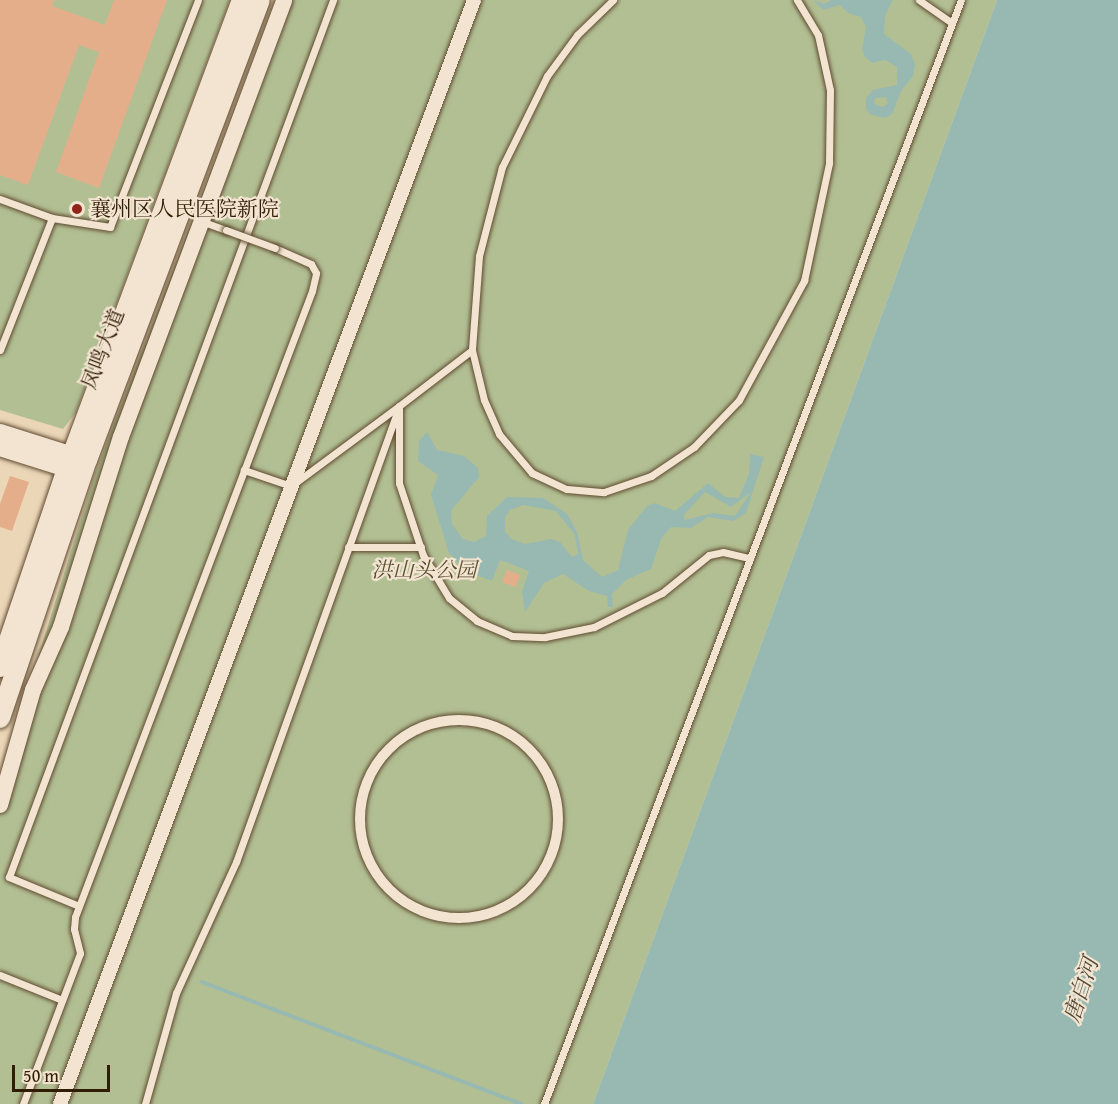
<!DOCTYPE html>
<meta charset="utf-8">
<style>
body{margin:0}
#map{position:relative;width:1118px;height:1104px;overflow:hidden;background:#ebd6b8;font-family:"Gentium Book Plus","Noto Serif SC",serif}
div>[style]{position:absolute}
.green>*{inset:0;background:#b2bf93}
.water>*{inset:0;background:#98b9b1}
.stream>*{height:4px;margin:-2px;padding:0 2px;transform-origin:2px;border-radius:2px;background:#98b9b1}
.building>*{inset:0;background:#e5ae8a;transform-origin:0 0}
.roads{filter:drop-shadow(0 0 2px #604b31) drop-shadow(0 0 2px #604b31)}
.service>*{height:7px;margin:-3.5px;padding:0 3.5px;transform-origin:3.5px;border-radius:3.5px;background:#f2e4d1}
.pedestrian>*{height:10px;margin:-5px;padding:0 5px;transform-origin:5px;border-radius:5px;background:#f2e4d1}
.pedestrian>.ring{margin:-5px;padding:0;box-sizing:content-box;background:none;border:10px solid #f2e4d1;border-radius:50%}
.minor>*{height:14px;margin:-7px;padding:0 7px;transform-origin:7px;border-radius:7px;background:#f2e4d1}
.tertiary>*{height:16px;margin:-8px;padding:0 8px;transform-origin:8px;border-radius:8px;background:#f2e4d1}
.secondary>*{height:20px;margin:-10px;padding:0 10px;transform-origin:10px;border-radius:10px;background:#f2e4d1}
.bridges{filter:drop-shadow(0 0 2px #604b31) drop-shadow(0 0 2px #604b31)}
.service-bridge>*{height:7px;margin:-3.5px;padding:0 3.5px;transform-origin:3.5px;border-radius:3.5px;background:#f2e4d1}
.dots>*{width:16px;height:16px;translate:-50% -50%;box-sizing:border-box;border:3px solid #f2e4d1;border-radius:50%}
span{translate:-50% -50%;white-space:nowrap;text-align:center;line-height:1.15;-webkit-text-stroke:4.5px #f2e4d1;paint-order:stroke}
.poi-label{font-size:21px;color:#311d04}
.left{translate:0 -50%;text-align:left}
.street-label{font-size:21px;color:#311d04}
.park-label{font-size:21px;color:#584e2f;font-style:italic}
.water-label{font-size:22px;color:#504c38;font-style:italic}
.scale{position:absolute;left:12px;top:1065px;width:98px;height:27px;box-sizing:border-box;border:3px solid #311d04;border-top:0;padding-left:8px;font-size:18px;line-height:21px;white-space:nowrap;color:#311d04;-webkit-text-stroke:4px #f2e4d1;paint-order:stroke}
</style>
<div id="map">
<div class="green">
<div style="clip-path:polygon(0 0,230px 0,76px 412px,63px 429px,0 410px)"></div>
<div style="clip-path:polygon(277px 0,997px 0,593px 1104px,0 1104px,0 781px,95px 473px)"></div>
</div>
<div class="water">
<div style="clip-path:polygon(evenodd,813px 0,824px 4px,831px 0,893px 0,885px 16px,884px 34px,911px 54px,915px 64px,913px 76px,901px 91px,892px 114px,886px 118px,872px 115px,866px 110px,866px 98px,873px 90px,897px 85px,897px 67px,885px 60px,872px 63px,864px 56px,862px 49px,866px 27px,861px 17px,848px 13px,840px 5px,823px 10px,813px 0,886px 97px,888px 104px,882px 107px,874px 104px,875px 98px,886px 97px)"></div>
<div style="clip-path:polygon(997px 0,1118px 0,1118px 1104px,593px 1104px)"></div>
<div style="clip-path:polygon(evenodd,427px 432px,437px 450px,464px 456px,478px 468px,479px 477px,451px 511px,452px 524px,463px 539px,474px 542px,486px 536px,487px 516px,507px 497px,543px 498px,567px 514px,577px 532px,583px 560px,602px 577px,618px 570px,628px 530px,647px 506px,655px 503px,675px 511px,708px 483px,725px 497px,739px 498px,749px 474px,750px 454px,764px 457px,746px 513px,733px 521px,708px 517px,691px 528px,671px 527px,661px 539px,651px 569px,626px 580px,612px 594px,613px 607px,608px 607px,607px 596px,589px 591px,563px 574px,544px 583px,525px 612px,522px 592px,529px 571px,500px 560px,492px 581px,466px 571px,449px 553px,431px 495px,438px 475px,418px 461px,419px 441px,427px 432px,705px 492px,731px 507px,751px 492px,735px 516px,713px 513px,685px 520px,684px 515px,705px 492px,427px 432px,523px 505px,556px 511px,575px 535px,578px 554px,572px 557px,560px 542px,551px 539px,525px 544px,512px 539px,505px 532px,505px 517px,510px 510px,523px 505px)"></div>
</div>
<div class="stream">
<div style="left:202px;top:982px;width:342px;rotate:20.9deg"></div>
</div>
<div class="building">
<div style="clip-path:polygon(0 0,54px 0,52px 6px,105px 25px,114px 0,167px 0,99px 188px,56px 172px,99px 52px,79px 45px,28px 185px,0 175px)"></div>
<div style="clip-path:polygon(10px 476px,29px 482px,12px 531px,0 527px,0 504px)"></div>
<div style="left:507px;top:570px;width:14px;height:13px;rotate:21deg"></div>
</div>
<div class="roads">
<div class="service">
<div style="left:613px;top:0;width:50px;rotate:135.8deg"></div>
<div style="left:577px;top:35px;width:51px;rotate:126.2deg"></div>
<div style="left:547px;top:76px;width:102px;rotate:116.3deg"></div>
<div style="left:502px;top:167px;width:92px;rotate:104.5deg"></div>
<div style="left:479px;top:256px;width:94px;rotate:94.3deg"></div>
<div style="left:472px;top:350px;width:51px;rotate:76.5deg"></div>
<div style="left:484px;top:400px;width:37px;rotate:66deg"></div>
<div style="left:499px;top:434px;width:51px;rotate:49.8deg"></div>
<div style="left:532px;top:473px;width:38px;rotate:25deg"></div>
<div style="left:567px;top:489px;width:37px;rotate:5deg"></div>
<div style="left:604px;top:492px;width:50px;rotate:-18.8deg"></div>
<div style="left:651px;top:476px;width:52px;rotate:-34deg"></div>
<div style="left:694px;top:447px;width:65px;rotate:-46.2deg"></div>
<div style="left:739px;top:400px;width:136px;rotate:-61.4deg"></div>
<div style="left:804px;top:281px;width:121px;rotate:-78deg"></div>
<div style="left:829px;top:163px;width:73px;rotate:-89.2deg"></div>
<div style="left:830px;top:90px;width:56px;rotate:-102.3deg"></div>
<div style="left:818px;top:35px;width:41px;rotate:-121deg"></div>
<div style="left:919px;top:0;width:40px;rotate:34.9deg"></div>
<div style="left:0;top:199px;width:55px;rotate:20.1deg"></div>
<div style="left:52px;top:218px;width:59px;rotate:8.8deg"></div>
<div style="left:110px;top:227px;width:243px;rotate:-68.8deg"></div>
<div style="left:201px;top:221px;width:27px;rotate:20deg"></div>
<div style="left:0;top:350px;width:142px;rotate:-68.5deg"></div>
<div style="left:472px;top:350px;width:92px;rotate:142.5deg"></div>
<div style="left:399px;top:406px;width:77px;rotate:90deg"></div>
<div style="left:399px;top:483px;width:76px;rotate:71.6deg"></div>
<div style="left:423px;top:555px;width:50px;rotate:58.8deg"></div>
<div style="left:449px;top:598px;width:36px;rotate:39deg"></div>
<div style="left:477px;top:621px;width:38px;rotate:23deg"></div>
<div style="left:512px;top:636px;width:33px;rotate:2deg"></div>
<div style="left:545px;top:637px;width:50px;rotate:-11.5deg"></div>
<div style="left:594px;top:627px;width:76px;rotate:-26.6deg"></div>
<div style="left:662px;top:593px;width:60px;rotate:-39deg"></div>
<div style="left:709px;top:555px;width:14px;rotate:-12deg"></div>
<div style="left:723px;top:552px;width:28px;rotate:13deg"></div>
<div style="left:348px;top:547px;width:73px"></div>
<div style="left:79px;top:906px;width:76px;rotate:-157.5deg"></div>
<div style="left:9px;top:877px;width:935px;rotate:-69.72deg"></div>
<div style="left:0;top:975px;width:67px;rotate:22deg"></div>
<div style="left:23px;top:1104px;width:161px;rotate:-69.3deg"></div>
<div style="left:80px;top:953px;width:25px;rotate:-104deg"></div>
<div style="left:74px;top:929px;width:12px;rotate:-85deg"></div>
<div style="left:75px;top:917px;width:669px;rotate:-69.26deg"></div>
<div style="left:312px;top:291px;width:18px;rotate:-77deg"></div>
<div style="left:316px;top:273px;width:10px;rotate:-119deg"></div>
<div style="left:311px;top:264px;width:39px;rotate:-156deg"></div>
<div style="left:145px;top:1104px;width:115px;rotate:-74.4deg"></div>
<div style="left:176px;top:993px;width:144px;rotate:-65.4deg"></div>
<div style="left:236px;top:862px;width:484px;rotate:-70.3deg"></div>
<div style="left:399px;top:406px;width:134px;rotate:143.5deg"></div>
<div style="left:291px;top:486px;width:50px;rotate:-161.2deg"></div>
<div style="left:544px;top:1104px;width:1180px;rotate:-69.31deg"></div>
</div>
<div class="pedestrian">
<div class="ring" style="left:360px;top:720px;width:188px;height:188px"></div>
</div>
<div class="minor">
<div style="left:60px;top:1104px;width:1179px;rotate:-69.44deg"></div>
</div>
<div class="tertiary">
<div style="left:0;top:432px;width:87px;rotate:17.4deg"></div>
<div style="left:0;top:448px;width:83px;rotate:17.6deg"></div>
<div style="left:0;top:805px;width:120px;rotate:-74deg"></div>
<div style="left:33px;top:690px;width:69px;rotate:-66deg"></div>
<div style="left:61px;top:627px;width:199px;rotate:-72.5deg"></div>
<div style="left:121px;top:437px;width:466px;rotate:-69.5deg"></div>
</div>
<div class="secondary">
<div style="left:0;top:667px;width:209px;rotate:-71.3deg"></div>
<div style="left:67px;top:469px;width:501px;rotate:-69.54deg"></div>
<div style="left:0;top:718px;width:272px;rotate:-71.4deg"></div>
<div style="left:87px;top:460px;width:491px;rotate:-69.4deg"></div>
</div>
</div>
<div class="bridges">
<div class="service-bridge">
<div style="left:226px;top:230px;width:52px;rotate:20.2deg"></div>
</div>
</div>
<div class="dots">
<div style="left:77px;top:209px;background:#8f2418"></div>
</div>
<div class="poi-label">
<span class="left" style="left:90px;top:209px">襄州区人民医院新院</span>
</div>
<div class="street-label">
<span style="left:103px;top:349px;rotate:-69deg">凤鸣大道</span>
</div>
<div class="park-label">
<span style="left:424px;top:570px">洪山头公园</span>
</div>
<div class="water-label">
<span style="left:1081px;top:990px;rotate:-72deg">唐白河</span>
</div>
<div class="scale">50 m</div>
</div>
